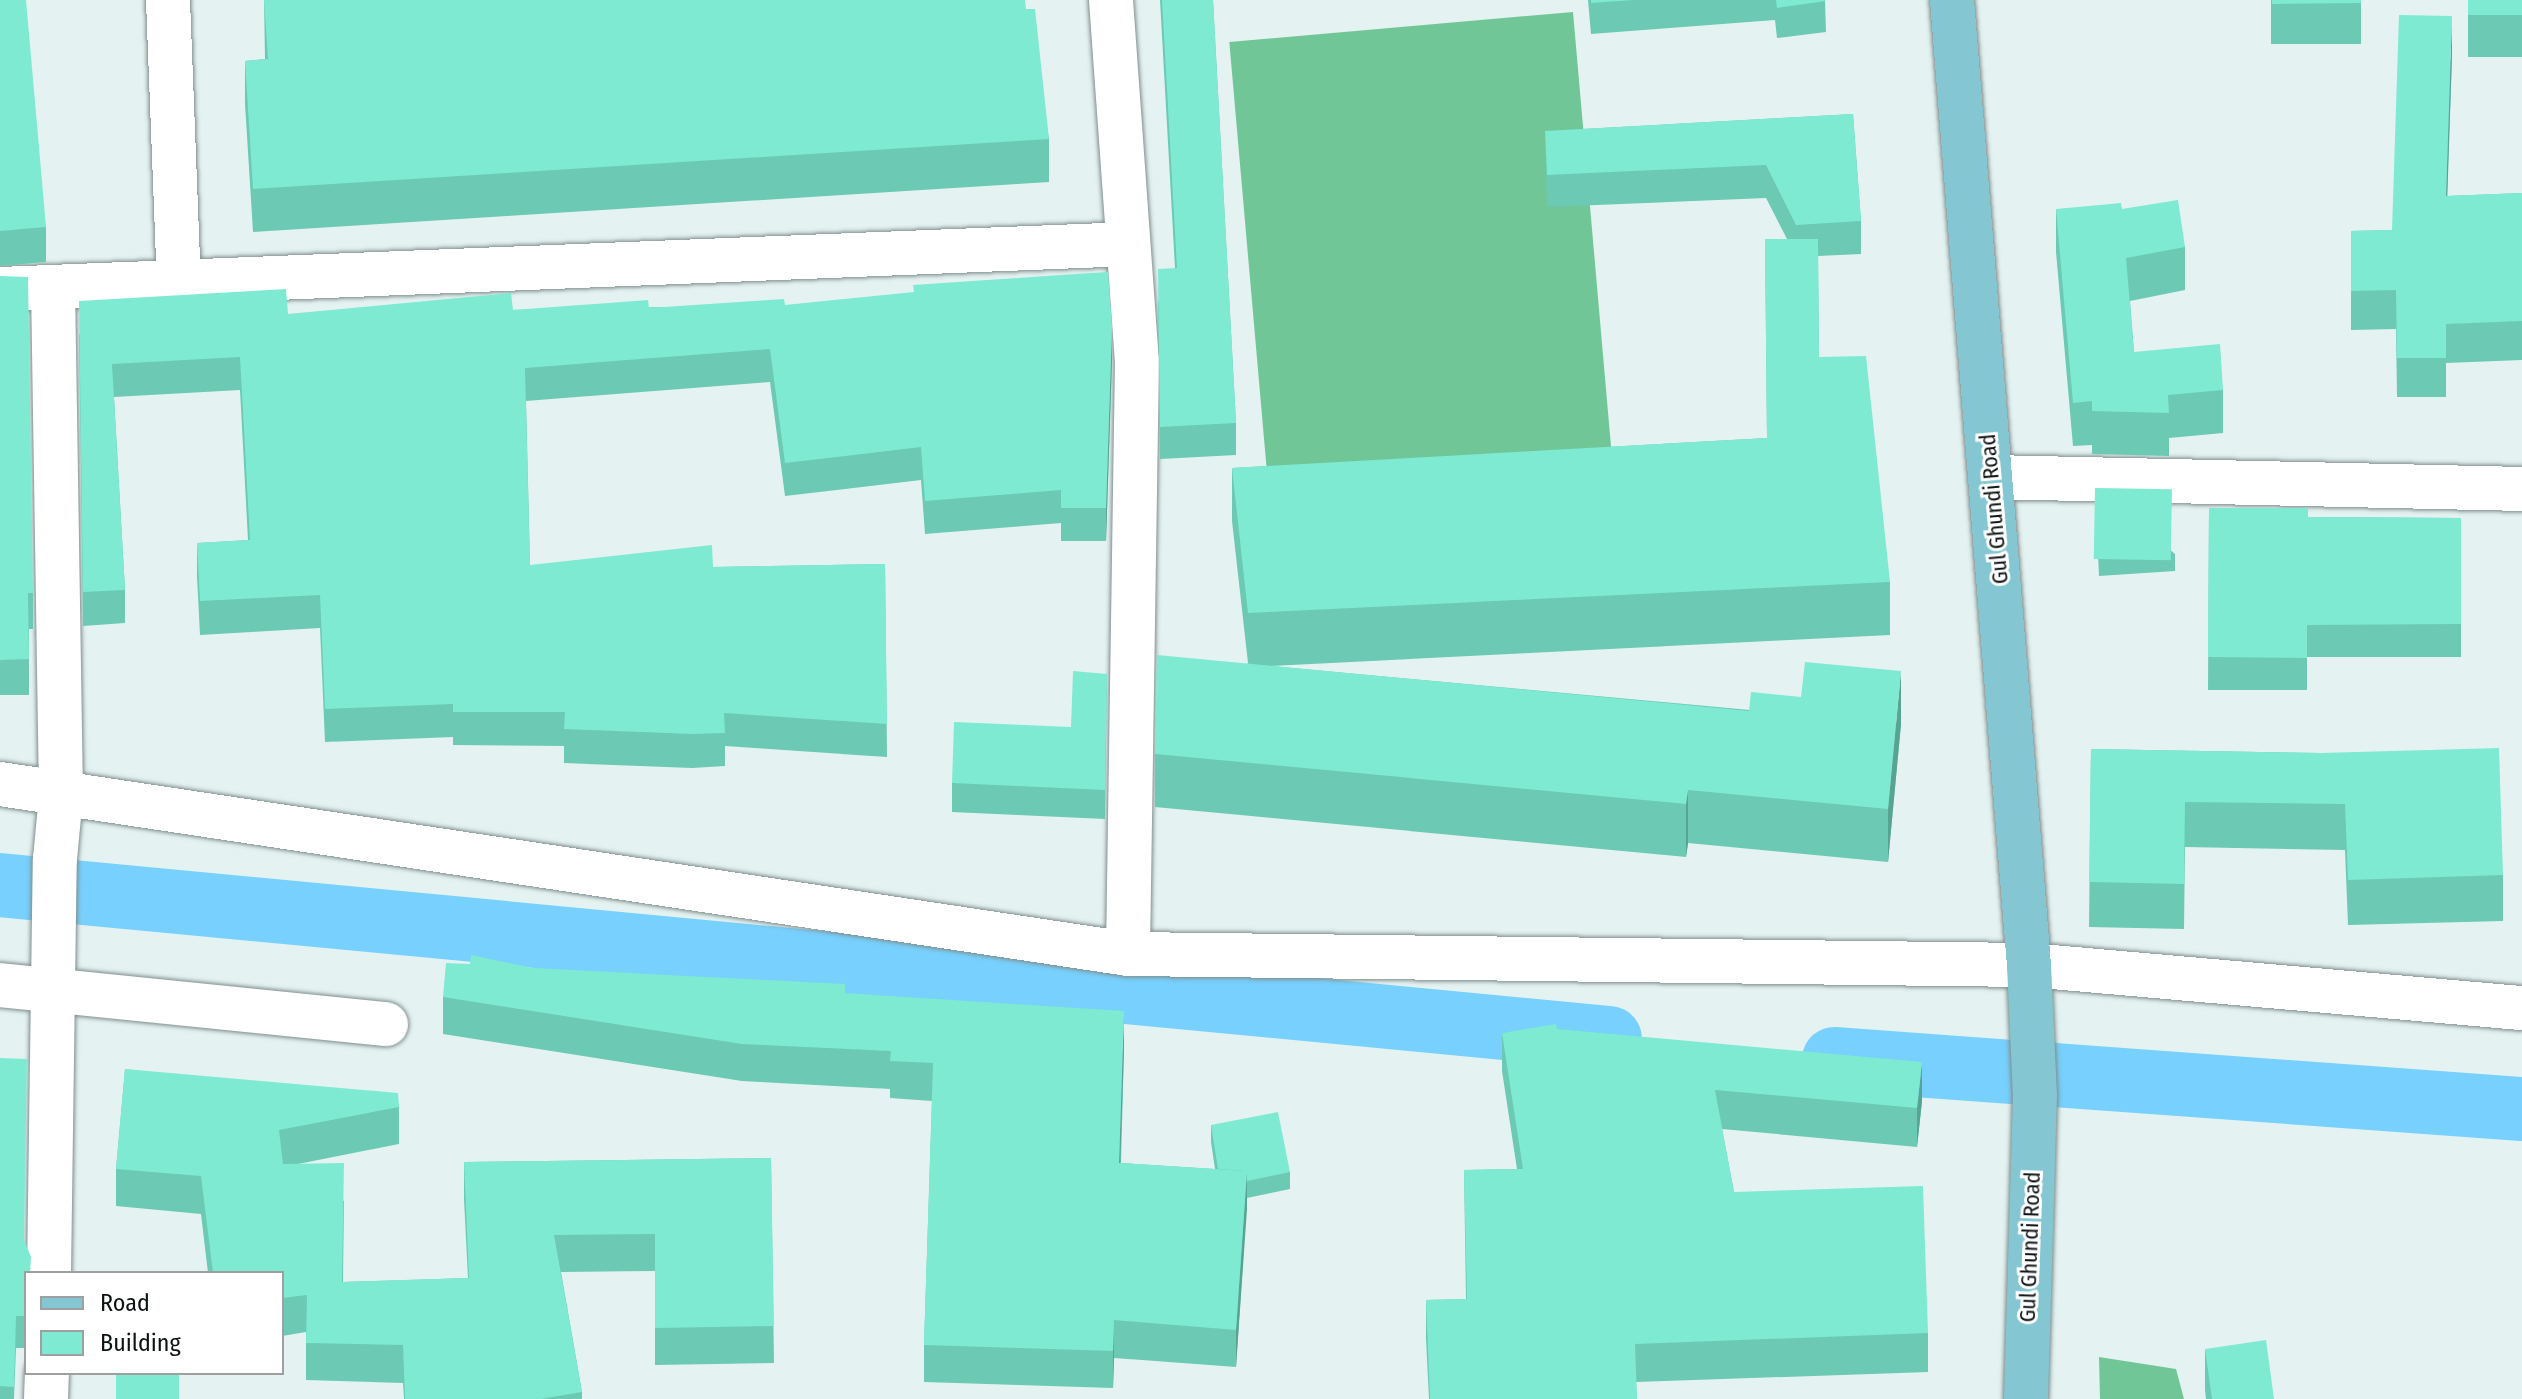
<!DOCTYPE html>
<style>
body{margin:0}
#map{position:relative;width:2522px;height:1399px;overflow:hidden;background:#e4f3f2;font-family:"Fira Sans Condensed",sans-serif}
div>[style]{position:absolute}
.forest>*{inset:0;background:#71c697;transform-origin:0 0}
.canal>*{height:64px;margin:-32px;padding:0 32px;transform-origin:32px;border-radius:32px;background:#77d0fd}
.roads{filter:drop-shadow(0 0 2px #808e8d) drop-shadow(0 0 2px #808e8d)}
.minor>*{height:44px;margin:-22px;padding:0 22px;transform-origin:22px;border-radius:22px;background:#fff}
.major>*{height:44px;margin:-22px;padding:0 22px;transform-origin:22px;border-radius:22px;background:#85c6d3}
.wall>*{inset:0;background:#6cc9b4;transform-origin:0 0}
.shaded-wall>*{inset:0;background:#58a492}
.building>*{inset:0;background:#7eead1;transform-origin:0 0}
span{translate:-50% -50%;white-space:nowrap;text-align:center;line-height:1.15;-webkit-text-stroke:6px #fff;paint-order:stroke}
.street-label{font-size:22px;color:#0d1212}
.legend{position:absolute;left:24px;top:1271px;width:260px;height:104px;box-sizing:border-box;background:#fff;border:2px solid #9ea0a0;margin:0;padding:10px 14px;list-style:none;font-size:24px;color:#0d1212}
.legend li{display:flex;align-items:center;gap:16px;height:40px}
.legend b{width:40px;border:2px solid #9ea0a0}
</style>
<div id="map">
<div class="forest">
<div style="left:1573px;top:12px;width:446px;height:345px;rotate:85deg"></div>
<div style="clip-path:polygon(2099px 1357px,2176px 1369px,2184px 1399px,2100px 1399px)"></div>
</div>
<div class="canal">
<div style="left:0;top:885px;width:1617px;rotate:5.43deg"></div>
<div style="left:1834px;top:1059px;width:690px;rotate:4.16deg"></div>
</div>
<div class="roads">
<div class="minor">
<div style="left:168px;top:0;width:282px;rotate:87.8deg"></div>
<div style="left:1111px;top:0;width:360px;rotate:85.9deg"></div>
<div style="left:1137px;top:359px;width:595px;rotate:90.87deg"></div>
<div style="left:0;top:289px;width:1129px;rotate:-2.28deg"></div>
<div style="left:1991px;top:477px;width:531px;rotate:1.29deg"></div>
<div style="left:0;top:784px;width:1141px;rotate:8.57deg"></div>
<div style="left:1128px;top:954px;width:901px;rotate:0.7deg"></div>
<div style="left:2029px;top:965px;width:495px;rotate:5deg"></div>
<div style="left:0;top:985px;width:388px;rotate:5.8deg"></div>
<div style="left:49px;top:1273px;width:414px;rotate:-89.2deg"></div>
<div style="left:55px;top:859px;width:64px;rotate:-84.6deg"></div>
<div style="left:61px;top:795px;width:508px;rotate:-90.9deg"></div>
<div style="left:46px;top:1399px;width:26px;rotate:-88deg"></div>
</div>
<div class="major">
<div style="left:1952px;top:0;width:968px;rotate:85.44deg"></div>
<div style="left:2029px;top:965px;width:130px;rotate:87.4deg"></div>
<div style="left:2035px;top:1095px;width:304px;rotate:91.7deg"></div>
</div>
</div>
<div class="wall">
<div style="clip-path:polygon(0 0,46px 227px,46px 262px,0 266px)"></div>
<div style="clip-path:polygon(264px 0,1026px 9px,1049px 139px,1049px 182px,253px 232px,245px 104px,245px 61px,265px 59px)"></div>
<div style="clip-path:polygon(1160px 0,1213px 0,1236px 423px,1236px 455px,1160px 459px,1158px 302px,1175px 268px)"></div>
<div style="clip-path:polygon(1588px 0,1825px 0,1826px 32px,1777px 38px,1775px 20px,1591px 34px)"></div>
<div style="left:2271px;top:0;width:90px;height:44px"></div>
<div style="left:2468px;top:0;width:54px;height:57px"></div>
<div style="clip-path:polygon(2452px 55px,2447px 196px,2522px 193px,2522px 360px,2446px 363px,2446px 397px,2397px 397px,2396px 329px,2351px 330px,2351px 231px,2392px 230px)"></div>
<div style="clip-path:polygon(1853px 114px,1861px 221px,1861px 254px,1818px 256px,1819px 357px,1890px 582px,1890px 635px,1271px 666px,1901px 724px,1888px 862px,1688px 843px,1686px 857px,1155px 807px,1155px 754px,1248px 663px,1232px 521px,1232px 468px,1767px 438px,1765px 239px,1787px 239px,1766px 198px,1547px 207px,1545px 131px)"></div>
<div style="clip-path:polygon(2056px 209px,2122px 209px,2185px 247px,2185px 290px,2130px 301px,2134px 352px,2223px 390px,2223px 433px,2169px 438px,2169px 456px,2092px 454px,2092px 445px,2073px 446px,2056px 252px)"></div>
<div style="clip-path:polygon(0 276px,33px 593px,33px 629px,29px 629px,29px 695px,0 695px)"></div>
<div style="clip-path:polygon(785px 305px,1112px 360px,1106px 541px,1061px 541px,1061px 523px,925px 534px,921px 480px,785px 496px,770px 382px,526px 401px,530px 565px,713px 567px,885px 564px,887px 757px,725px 746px,725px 766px,692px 768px,564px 763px,564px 746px,453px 745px,453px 737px,325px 742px,320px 628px,200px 635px,197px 576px,197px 543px,248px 540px,240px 390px,114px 397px,125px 590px,125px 623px,83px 626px,79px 334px,288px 314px)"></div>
<div style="clip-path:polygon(2095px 488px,2175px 554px,2175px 571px,2099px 576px)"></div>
<div style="clip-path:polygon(2209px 508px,2308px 517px,2461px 518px,2461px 657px,2307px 657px,2307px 690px,2208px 690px)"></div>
<div style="clip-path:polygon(1107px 674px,1105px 819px,952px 812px,952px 783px,1071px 727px)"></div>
<div style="clip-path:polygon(2091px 749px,2321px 753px,2503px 875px,2503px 921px,2348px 925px,2345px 850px,2185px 847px,2184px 929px,2089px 927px)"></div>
<div style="clip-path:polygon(533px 968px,845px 993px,1124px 1049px,1121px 1163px,1215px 1169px,1211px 1142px,1211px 1125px,1290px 1172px,1290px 1189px,1247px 1198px,1236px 1367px,1114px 1358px,1113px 1388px,924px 1382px,924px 1345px,932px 1101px,890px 1098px,890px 1089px,742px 1081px,443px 1034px,443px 997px)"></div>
<div style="clip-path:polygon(1557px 1029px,1922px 1101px,1917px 1147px,1722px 1129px,1734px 1192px,1928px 1333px,1928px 1372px,1636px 1382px,1637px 1399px,1429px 1399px,1426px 1339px,1426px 1300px,1466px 1299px,1464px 1170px,1517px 1169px,1502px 1071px,1502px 1033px)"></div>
<div style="clip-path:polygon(0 1058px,24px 1242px,26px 1273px,26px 1348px,16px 1348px,14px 1399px,0 1399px)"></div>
<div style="clip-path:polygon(125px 1069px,399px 1107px,399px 1144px,298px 1164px,344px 1201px,343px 1282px,468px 1278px,464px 1199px,464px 1162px,771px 1158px,774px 1363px,655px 1365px,655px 1271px,561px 1272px,582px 1392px,582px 1399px,404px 1399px,403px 1383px,306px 1380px,306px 1332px,282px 1336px,282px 1273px,208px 1273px,201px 1214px,116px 1206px,116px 1169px)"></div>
<div style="clip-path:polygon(2205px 1349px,2274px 1399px,2206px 1399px,2205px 1390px)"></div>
</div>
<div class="shaded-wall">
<div style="clip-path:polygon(2452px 16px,2452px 55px,2446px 235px,2446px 196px)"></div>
<div style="clip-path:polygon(1112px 326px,1112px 360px,1106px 541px,1106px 508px)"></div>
<div style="clip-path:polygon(1901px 671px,1901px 724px,1888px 862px,1888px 809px)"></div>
<div style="clip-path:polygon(1688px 790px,1688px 843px,1686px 857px,1686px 804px)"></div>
<div style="clip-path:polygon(1124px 1011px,1124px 1049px,1119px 1200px,1119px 1163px)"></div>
<div style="clip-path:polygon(1922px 1062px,1922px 1101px,1917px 1147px,1917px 1108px)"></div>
<div style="clip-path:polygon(1247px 1171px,1247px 1209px,1236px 1367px,1236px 1330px)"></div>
<div style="clip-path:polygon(1114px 1320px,1114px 1358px,1113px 1388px,1113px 1351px)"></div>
</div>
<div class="building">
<div style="clip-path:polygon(0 0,26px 0,46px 227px,0 231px)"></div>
<div style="clip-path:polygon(264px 0,1025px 0,1026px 9px,1035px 9px,1049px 139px,253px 189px,245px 61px,268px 59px)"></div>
<div style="clip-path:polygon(1162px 0,1213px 0,1236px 423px,1160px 427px,1158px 269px,1177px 268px)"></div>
<div style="clip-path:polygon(1591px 0,1634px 0,1591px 3px)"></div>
<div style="clip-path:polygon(1776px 0,1825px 0,1826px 1px,1777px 8px)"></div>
<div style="clip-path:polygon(2272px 0,2361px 0,2361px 3px,2272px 4px)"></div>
<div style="left:2468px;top:0;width:54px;height:15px"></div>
<div style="clip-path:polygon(2399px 15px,2452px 16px,2446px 196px,2522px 193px,2522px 321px,2446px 324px,2446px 358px,2397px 358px,2396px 290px,2351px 291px,2351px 231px,2392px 230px)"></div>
<div style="clip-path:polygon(1853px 114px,1861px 221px,1796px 225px,1766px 165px,1547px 175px,1545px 131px)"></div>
<div style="clip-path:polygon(2178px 200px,2185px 247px,2126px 258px,2134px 352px,2220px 344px,2223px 390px,2168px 395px,2169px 413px,2092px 411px,2092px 401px,2073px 403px,2056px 209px,2121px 203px,2122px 209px)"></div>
<div style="clip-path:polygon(1765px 239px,1818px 239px,1819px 357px,1866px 356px,1890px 582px,1248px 613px,1232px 468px,1767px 438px)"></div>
<div style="clip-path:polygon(1108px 272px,1112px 326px,1106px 508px,1061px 508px,1061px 490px,925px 501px,921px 447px,785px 463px,770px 349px,525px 368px,530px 565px,712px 545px,713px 567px,885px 564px,887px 724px,724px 713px,725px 733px,692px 734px,564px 729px,565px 712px,453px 712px,453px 704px,325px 709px,320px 595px,200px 601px,197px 543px,250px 540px,240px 357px,112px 364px,125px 590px,83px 592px,79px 301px,286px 289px,288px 314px,511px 293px,513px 310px,648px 300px,649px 308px,784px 299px,785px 305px,914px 292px,913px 285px)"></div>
<div style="clip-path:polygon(0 276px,28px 277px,33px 593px,28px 593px,29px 659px,0 660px)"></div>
<div style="left:2095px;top:488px;width:77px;height:71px;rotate:1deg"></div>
<div style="clip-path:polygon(2209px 508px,2308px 508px,2308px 517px,2461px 518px,2461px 624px,2307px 625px,2307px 658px,2208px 657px)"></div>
<div style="clip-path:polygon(1157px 655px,1749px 711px,1751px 692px,1801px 697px,1805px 662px,1901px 671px,1888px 809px,1688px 790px,1686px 804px,1155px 754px)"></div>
<div style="clip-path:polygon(1073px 671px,1107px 674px,1105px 790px,952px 783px,954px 722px,1071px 727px)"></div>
<div style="clip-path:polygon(2499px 748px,2503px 875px,2348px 880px,2345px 804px,2185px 802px,2184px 884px,2089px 882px,2091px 749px,2321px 753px)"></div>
<div style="clip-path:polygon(471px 955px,533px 968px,845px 984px,845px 993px,1124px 1011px,1119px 1163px,1247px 1171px,1236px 1330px,1114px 1320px,1113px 1351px,924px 1345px,933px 1063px,890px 1061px,891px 1051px,742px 1044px,443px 997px,446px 963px,470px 964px)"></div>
<div style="clip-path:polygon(1556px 1024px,1557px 1029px,1922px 1062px,1917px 1108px,1715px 1090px,1734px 1192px,1923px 1186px,1928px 1333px,1635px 1344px,1637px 1399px,1430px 1399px,1426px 1300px,1467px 1299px,1464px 1170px,1523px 1169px,1502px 1033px)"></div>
<div style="clip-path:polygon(0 1058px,27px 1059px,24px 1240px,31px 1257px,30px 1273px,26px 1273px,26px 1316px,16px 1316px,14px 1387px,0 1386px)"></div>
<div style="clip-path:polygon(125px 1069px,398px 1093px,399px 1107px,279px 1130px,283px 1164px,344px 1163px,342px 1282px,469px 1278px,464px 1162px,771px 1158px,774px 1326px,655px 1328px,655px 1234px,554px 1235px,582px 1392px,540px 1399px,405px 1399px,403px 1345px,306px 1343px,307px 1295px,282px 1298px,282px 1273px,213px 1273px,201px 1176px,116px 1169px)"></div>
<div style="clip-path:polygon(1278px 1112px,1290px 1172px,1247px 1181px,1247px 1171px,1218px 1169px,1211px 1125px)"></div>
<div style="clip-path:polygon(2266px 1340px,2274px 1399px,2212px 1399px,2205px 1349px)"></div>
<div style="left:116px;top:1373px;width:63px;height:26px"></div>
</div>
<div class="street-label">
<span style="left:1994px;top:509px;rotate:-95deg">Gul Ghundi Road</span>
<span style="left:2030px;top:1247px;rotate:-88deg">Gul Ghundi Road</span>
</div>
<ul class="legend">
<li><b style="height:10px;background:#85c6d3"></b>Road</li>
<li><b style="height:22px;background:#7eead1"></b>Building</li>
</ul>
</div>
